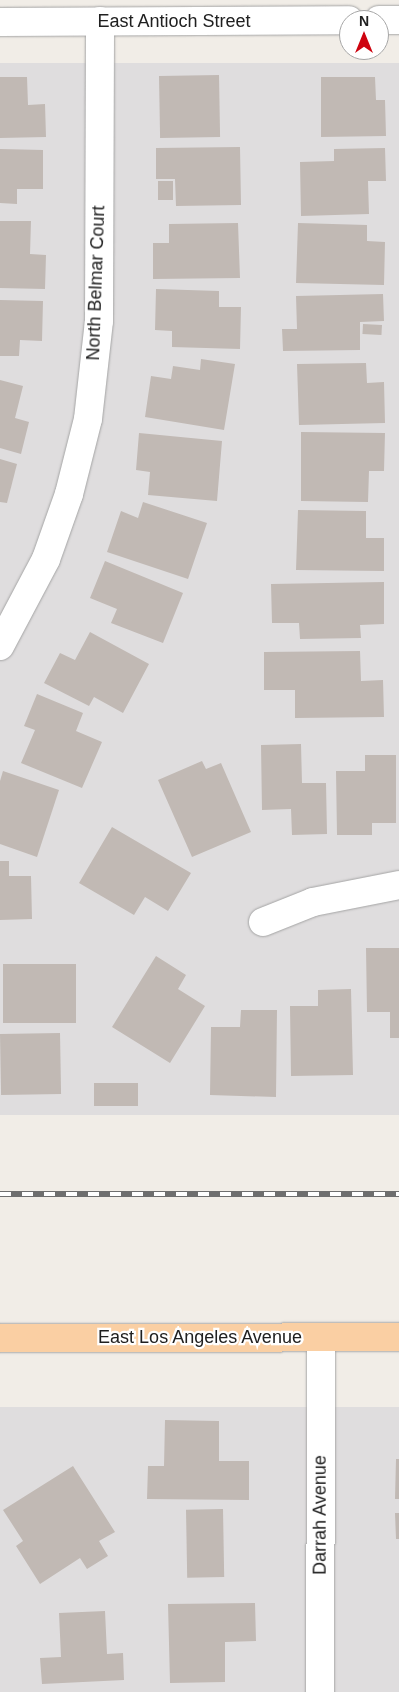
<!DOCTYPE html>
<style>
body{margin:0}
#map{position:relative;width:399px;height:1692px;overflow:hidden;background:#f1ede7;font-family:Helvetica,sans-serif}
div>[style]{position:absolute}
.residential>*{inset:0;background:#dfddde;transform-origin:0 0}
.building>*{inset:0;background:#c1b9b4;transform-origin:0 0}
.roads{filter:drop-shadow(0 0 1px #a4a4a4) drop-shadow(0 0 1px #a4a4a4)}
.minor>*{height:28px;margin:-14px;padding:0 14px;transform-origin:14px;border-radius:14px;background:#fff}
.primary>*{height:28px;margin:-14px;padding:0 14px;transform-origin:14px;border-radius:14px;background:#facfa3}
.rail>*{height:5.5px;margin-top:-2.75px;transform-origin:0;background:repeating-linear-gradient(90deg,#fff 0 11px,#6e6e6e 0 22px);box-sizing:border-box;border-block:1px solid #6e6e6e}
span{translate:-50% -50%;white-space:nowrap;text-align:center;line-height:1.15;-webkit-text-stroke:4.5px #fff;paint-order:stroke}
.street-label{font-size:18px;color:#202020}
.north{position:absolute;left:339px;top:10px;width:50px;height:50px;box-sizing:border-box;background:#fff;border:1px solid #a6a6a6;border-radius:50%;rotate:0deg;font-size:14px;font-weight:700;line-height:20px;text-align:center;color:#202020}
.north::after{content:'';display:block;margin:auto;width:18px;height:22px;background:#ce030f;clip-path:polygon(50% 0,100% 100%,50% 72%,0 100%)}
</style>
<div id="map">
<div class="residential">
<div style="left:0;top:63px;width:399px;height:1052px"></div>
<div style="left:0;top:1407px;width:399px;height:285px"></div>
</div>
<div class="building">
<div style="left:219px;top:75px;width:62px;height:60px;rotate:89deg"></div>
<div style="clip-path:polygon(0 77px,27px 77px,28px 105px,45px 104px,46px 137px,0 138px)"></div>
<div style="clip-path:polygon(321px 77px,375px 77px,376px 100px,385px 100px,386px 136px,321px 137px)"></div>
<div style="clip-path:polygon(240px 147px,241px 205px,176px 206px,175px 179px,156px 179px,156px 148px)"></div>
<div style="clip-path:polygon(385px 148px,386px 181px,368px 181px,369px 214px,301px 216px,300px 162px,334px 161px,334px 149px)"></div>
<div style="clip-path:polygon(0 149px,43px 150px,43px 189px,17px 189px,17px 204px,0 203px)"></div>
<div style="left:158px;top:181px;width:15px;height:19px"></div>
<div style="clip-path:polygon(0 221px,31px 221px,30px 254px,46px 255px,45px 289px,0 288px)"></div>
<div style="clip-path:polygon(238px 223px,240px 278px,153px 279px,153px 243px,169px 243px,169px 224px)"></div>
<div style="clip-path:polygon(298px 223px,367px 225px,367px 241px,385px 242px,384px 285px,296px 283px)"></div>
<div style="clip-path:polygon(156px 289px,219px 291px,219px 307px,241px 307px,240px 349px,172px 347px,172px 331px,155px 330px)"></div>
<div style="clip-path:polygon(383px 294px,384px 321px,360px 322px,360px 350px,283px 351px,282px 329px,297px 329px,296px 296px)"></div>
<div style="clip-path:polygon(0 300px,43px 301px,42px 341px,20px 340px,19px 356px,0 356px)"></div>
<div style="left:363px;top:324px;width:19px;height:10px;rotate:3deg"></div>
<div style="clip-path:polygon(201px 359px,235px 364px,224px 430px,145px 417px,151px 376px,171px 379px,173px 366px,200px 370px)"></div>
<div style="clip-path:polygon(366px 363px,367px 383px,384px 382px,385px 423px,299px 425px,297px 364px)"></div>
<div style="clip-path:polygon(0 380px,23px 386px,15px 418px,29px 422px,21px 454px,0 448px)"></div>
<div style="clip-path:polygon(301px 432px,385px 433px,384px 471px,369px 471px,368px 502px,301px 501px)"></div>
<div style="clip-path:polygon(139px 433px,222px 441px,217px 501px,148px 495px,150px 472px,136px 470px)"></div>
<div style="clip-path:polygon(0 459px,17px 464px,7px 503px,0 502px)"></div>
<div style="clip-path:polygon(143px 502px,207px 523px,188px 579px,107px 552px,121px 511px,138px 518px)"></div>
<div style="clip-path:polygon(298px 510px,366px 511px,366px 538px,384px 538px,384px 571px,296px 570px)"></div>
<div style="clip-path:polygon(105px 561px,183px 593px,163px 643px,111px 623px,117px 609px,90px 598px)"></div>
<div style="clip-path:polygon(384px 582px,384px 624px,360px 625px,361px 638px,300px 639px,299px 623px,272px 623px,271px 584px)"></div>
<div style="clip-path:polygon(90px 632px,149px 664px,123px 713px,94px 697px,89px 706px,44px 683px,60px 653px,75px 660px)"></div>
<div style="clip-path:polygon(360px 651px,361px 681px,383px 680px,384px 717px,295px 718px,295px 690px,264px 690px,264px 652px)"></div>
<div style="clip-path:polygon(37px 694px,83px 713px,76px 731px,102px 742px,82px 788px,21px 763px,35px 730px,24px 726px)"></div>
<div style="clip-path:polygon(301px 744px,302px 783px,326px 783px,327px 834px,292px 835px,291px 809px,262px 810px,261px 745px)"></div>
<div style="clip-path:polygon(365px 755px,396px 755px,396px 823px,372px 823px,372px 835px,337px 835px,336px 771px,365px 771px)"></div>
<div style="clip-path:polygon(202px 761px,206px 769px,221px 763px,251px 832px,192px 857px,158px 780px)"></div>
<div style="clip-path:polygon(3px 771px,59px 790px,37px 857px,0 844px,0 781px)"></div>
<div style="clip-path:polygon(112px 827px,191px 873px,168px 911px,145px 897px,134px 915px,79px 883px)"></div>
<div style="clip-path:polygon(0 861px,9px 861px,9px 876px,31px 876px,32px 919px,0 920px)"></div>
<div style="clip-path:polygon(366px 948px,399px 948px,399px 1038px,390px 1038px,390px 1012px,367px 1012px)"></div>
<div style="clip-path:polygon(156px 956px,186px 975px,178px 989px,205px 1006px,170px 1063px,112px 1027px)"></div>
<div style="left:76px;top:964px;width:59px;height:73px;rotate:90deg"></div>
<div style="clip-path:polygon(351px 989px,353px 1075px,291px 1076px,290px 1006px,318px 1006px,318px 990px)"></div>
<div style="clip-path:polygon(241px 1010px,277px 1010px,276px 1097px,210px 1095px,211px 1027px,240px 1027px)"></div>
<div style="left:60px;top:1033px;width:61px;height:60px;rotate:89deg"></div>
<div style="left:138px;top:1083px;width:23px;height:44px;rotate:90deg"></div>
<div style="clip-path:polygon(165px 1420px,219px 1421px,219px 1461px,249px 1461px,249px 1500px,147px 1499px,148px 1466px,164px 1466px)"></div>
<div style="clip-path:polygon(396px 1459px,399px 1459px,399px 1499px,395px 1499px)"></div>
<div style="clip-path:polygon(73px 1466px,115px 1532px,99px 1541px,108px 1556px,87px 1569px,80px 1558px,40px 1584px,16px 1546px,23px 1541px,3px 1510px)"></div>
<div style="left:223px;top:1509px;width:68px;height:37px;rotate:89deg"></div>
<div style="clip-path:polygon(395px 1513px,399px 1513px,399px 1539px,396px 1539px)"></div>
<div style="clip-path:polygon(255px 1603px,256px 1641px,225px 1642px,225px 1682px,170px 1683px,168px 1604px)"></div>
<div style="clip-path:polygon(105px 1611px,107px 1654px,123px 1653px,124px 1680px,42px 1684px,40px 1658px,61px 1657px,59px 1613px)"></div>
</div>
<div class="roads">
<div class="minor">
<div style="left:379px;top:20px;width:20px"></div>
<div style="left:0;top:22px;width:349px;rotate:-0.3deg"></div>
<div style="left:0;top:646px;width:98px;rotate:-62.1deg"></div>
<div style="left:46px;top:559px;width:69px;rotate:-70.5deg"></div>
<div style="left:69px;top:494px;width:77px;rotate:-75.8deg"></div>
<div style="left:88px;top:419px;width:99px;rotate:-83.6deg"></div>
<div style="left:99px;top:321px;width:300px;rotate:-89.8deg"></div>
<div style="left:263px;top:922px;width:54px;rotate:-21.8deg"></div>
<div style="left:313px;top:902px;width:88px;rotate:-11.2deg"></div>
<div style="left:320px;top:1692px;width:355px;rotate:-89.8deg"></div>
</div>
<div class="primary">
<div style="left:0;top:1338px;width:399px;rotate:-0.1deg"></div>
</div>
</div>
<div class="rail">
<div style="left:0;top:1194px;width:399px"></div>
</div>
<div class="street-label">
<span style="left:174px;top:21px">East Antioch Street</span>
<span style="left:96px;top:283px;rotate:-88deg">North Belmar Court</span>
<span style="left:200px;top:1337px">East Los Angeles Avenue</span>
<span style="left:320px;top:1515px;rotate:-90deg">Darrah Avenue</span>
</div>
<div class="north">N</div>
</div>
